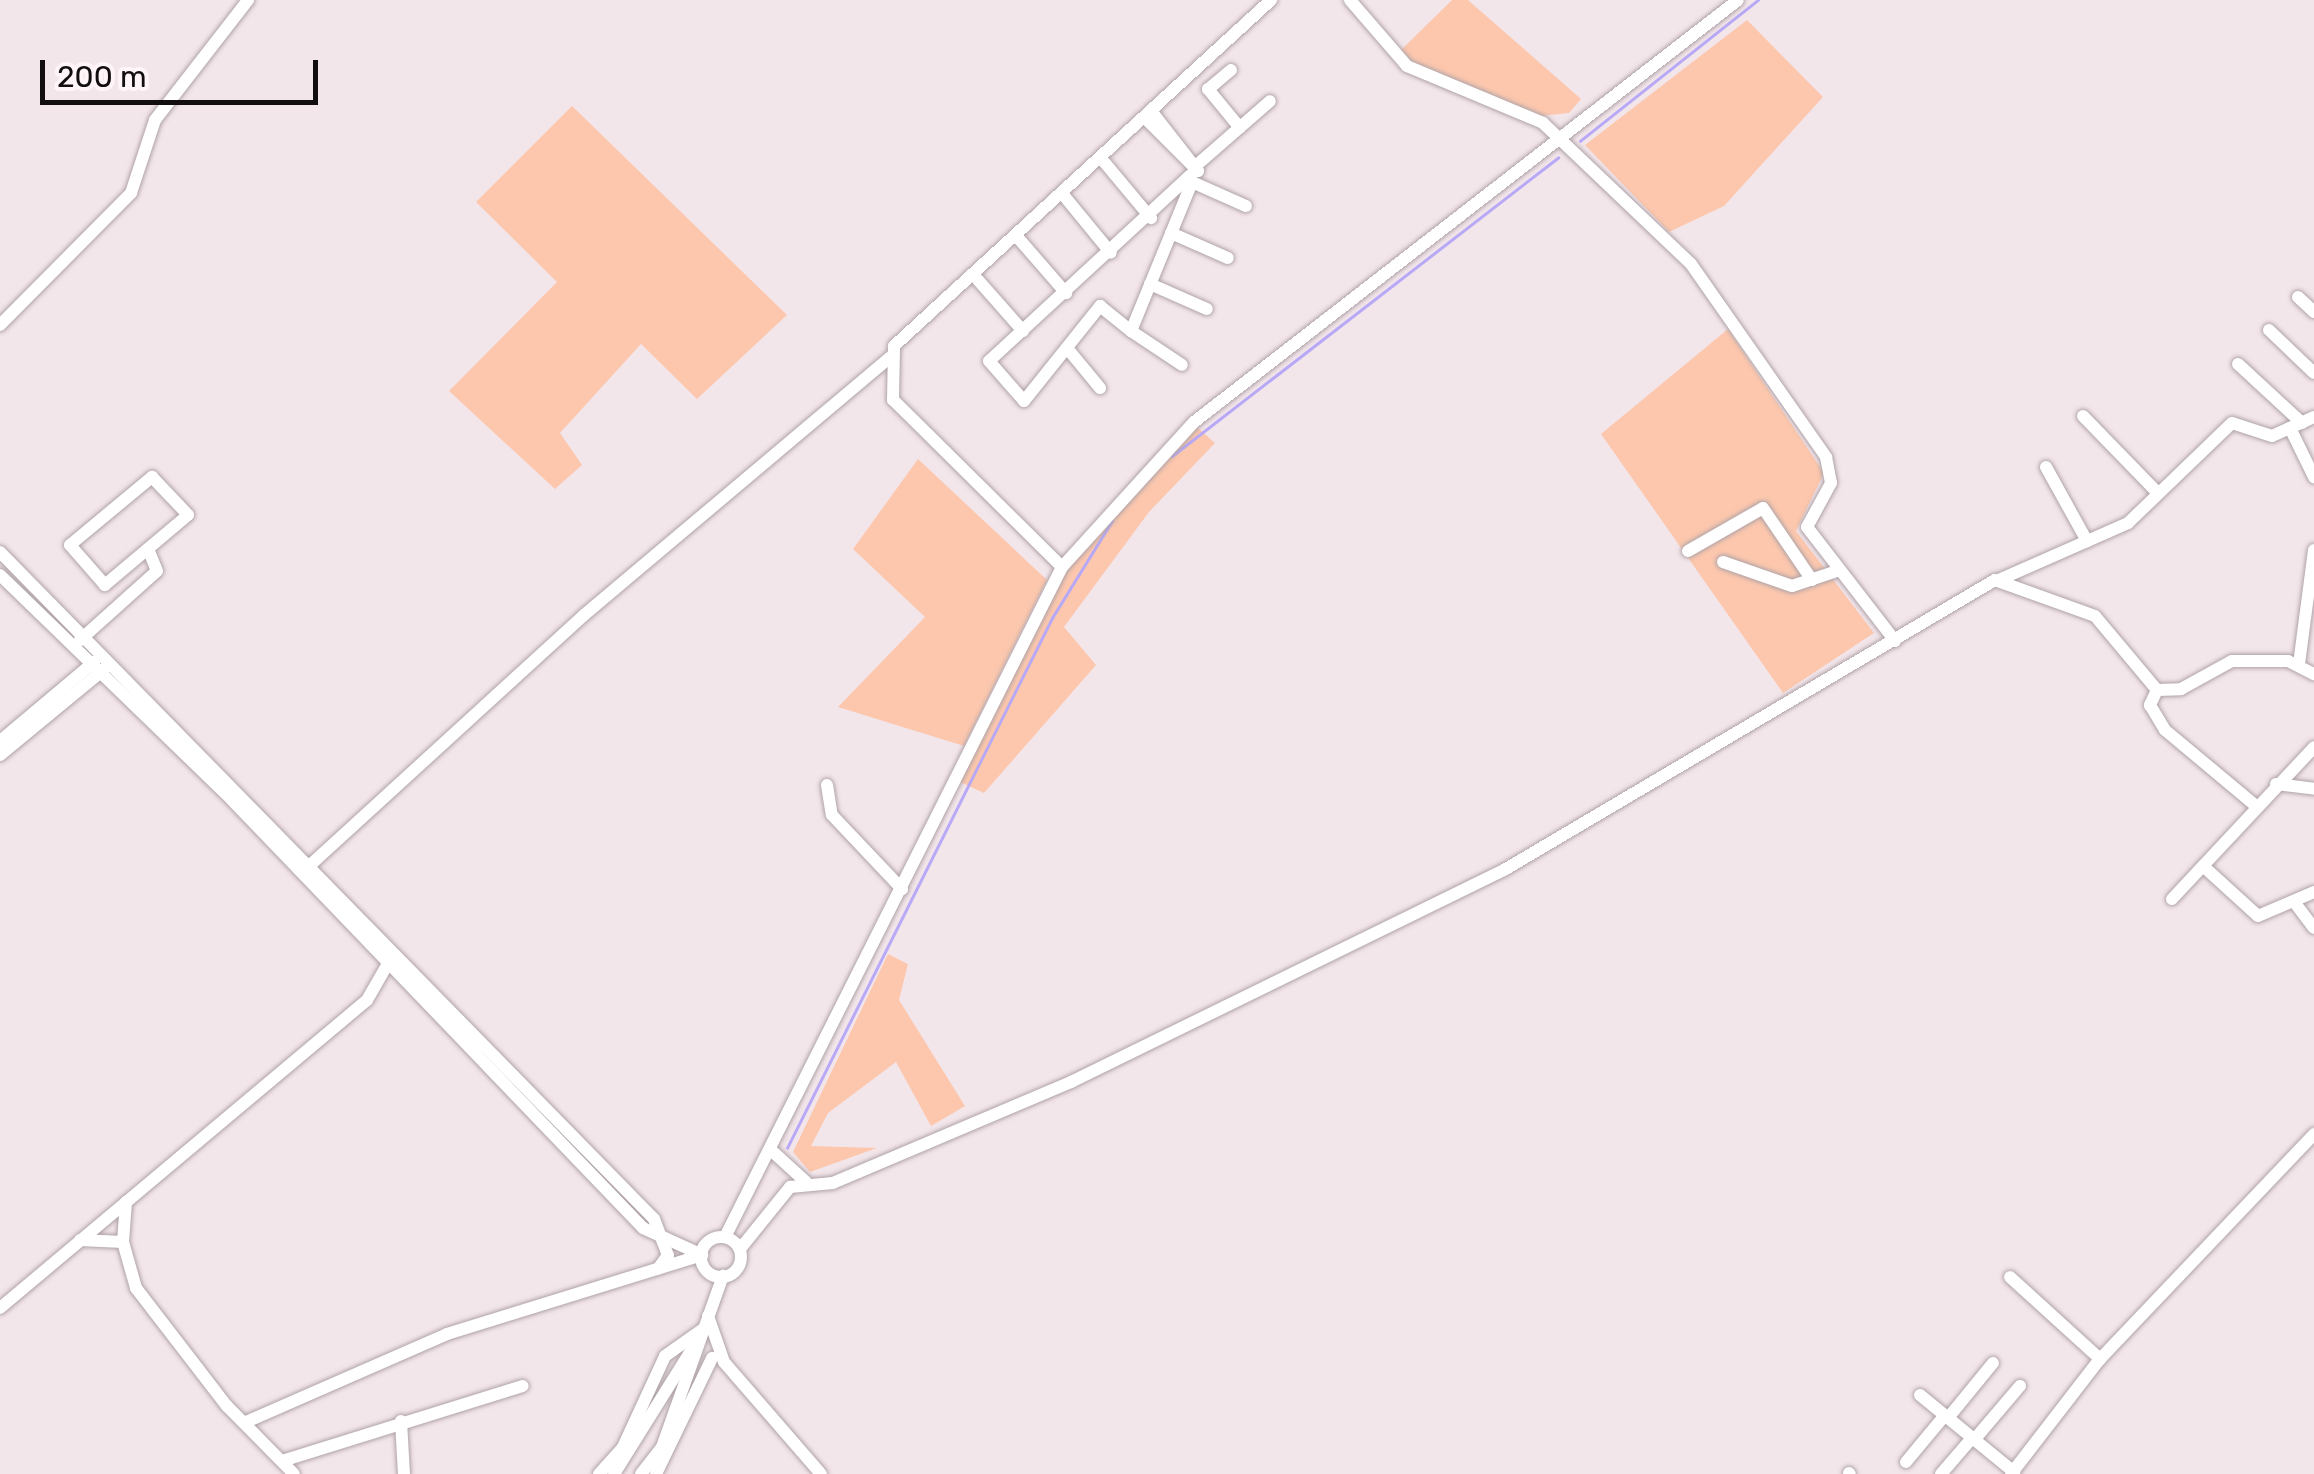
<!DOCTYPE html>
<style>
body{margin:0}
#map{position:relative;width:2314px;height:1474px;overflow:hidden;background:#f3e6eb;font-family:Rubik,sans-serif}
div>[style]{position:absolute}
.green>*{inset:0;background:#fcc7ad}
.stream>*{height:2.5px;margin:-1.25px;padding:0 1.25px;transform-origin:1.25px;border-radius:1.25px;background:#b8a9f6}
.roads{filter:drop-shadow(0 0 2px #afa3a8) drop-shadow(0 0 2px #afa3a8)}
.minor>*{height:12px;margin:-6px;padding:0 6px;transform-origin:6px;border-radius:6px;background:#fff}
.minor>.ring{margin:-6px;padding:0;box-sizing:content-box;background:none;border:12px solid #fff;border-radius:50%}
span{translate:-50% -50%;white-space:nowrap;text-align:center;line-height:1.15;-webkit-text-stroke:8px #fff4f8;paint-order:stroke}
.scale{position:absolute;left:40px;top:60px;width:278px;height:45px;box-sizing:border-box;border:5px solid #120e10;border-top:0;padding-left:12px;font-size:30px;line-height:35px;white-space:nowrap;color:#120e10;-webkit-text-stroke:8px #fff4f8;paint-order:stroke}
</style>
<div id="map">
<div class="green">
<div style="clip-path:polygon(1452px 0,1468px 0,1581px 99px,1569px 113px,1540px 116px,1413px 63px,1401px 50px)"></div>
<div style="clip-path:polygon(1747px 20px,1823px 97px,1724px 206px,1669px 232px,1585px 145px)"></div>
<div style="clip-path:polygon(572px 106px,787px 315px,697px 399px,641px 344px,560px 433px,582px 465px,555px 489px,449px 391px,557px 282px,476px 202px)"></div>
<div style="clip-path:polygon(1728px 329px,1824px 473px,1796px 531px,1874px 633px,1783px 693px,1601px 434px)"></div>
<div style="clip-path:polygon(1197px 427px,1215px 443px,1149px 512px,1064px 627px,1096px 665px,984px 793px,960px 782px,1065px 570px)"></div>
<div style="clip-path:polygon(918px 459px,1047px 580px,964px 746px,838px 707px,925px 617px,853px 549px)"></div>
<div style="clip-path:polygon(888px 954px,908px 964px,899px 1000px,965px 1106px,931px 1126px,896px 1062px,828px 1113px,811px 1146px,877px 1148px,810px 1172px,793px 1152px)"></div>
</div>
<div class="stream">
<div style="left:1580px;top:141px;width:227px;rotate:-38.4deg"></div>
<div style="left:1172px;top:456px;width:488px;rotate:-37.7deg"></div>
<div style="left:787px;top:1148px;width:593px;rotate:-63.43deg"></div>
<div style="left:1052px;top:618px;width:114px;rotate:-58.3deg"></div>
</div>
<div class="roads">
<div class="minor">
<div style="left:1350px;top:0;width:87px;rotate:49.2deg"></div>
<div style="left:1407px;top:66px;width:147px;rotate:22.7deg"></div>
<div style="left:1543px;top:123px;width:204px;rotate:43.6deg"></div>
<div style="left:1691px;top:264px;width:236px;rotate:55deg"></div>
<div style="left:1826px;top:457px;width:26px;rotate:79deg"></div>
<div style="left:1831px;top:483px;width:50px;rotate:118.6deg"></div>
<div style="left:1807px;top:527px;width:144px;rotate:52.3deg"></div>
<div style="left:1231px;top:70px;width:30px;rotate:140deg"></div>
<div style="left:1208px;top:89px;width:50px;rotate:50.6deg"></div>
<div style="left:1145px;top:118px;width:75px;rotate:45deg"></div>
<div style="left:1198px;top:171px;width:75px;rotate:-127.9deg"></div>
<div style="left:1105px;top:163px;width:72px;rotate:50.1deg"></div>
<div style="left:1199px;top:163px;width:94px;rotate:-41.1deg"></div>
<div style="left:1195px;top:171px;width:280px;rotate:137.3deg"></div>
<div style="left:989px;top:361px;width:53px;rotate:48.8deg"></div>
<div style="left:1024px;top:401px;width:122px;rotate:-51.3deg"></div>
<div style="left:1100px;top:306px;width:40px;rotate:39deg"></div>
<div style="left:1131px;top:331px;width:161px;rotate:-67.7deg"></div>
<div style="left:1192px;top:182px;width:59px;rotate:24deg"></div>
<div style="left:1065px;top:197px;width:72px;rotate:50.6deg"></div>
<div style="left:1171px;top:233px;width:62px;rotate:23.7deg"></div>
<div style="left:1019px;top:239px;width:72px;rotate:49deg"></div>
<div style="left:978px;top:280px;width:68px;rotate:48.6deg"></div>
<div style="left:1150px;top:284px;width:62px;rotate:23.7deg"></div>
<div style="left:2298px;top:297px;width:22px;rotate:43deg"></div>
<div style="left:0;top:325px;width:186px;rotate:-45.2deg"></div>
<div style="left:131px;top:193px;width:77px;rotate:-71.8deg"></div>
<div style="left:155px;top:120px;width:152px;rotate:-52.2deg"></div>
<div style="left:2269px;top:330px;width:62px;rotate:43.7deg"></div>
<div style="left:1131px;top:331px;width:61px;rotate:33.7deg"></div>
<div style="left:1067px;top:348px;width:52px;rotate:50.5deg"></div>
<div style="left:2238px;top:364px;width:87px;rotate:42.7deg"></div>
<div style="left:2083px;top:416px;width:107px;rotate:45.8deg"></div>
<div style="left:2290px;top:428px;width:55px;rotate:63.9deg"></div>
<div style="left:2046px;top:467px;width:85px;rotate:61deg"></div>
<div style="left:152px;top:477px;width:52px;rotate:46.5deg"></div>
<div style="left:188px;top:515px;width:109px;rotate:139.9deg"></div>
<div style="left:105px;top:585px;width:53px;rotate:-131.2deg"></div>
<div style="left:70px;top:545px;width:107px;rotate:-39.7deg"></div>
<div style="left:1688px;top:551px;width:86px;rotate:-29.8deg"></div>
<div style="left:1763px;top:508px;width:87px;rotate:55.8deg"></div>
<div style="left:0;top:552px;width:934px;rotate:45.56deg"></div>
<div style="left:654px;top:1219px;width:39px;rotate:69deg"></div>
<div style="left:668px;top:1255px;width:17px;rotate:126deg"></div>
<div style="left:1723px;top:562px;width:73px;rotate:19.2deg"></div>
<div style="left:1792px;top:586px;width:47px;rotate:-18.4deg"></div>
<div style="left:1062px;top:567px;width:238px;rotate:-135.3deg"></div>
<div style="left:893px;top:400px;width:54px;rotate:-88.9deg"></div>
<div style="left:894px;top:346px;width:512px;rotate:-42.54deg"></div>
<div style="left:0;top:575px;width:323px;rotate:44.1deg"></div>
<div style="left:232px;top:800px;width:593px;rotate:46.16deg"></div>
<div style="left:643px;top:1228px;width:65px;rotate:24.6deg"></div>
<div style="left:2001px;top:579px;width:139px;rotate:-23.8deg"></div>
<div style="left:2128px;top:523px;width:144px;rotate:-43.9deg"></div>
<div style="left:2232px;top:423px;width:42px;rotate:18deg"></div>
<div style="left:2272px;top:436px;width:46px;rotate:-24.3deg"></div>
<div style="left:80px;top:640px;width:103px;rotate:-41.9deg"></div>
<div style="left:157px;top:571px;width:24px;rotate:-112deg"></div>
<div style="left:2299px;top:664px;width:115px;rotate:-82.5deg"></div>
<div style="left:2157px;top:690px;width:17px;rotate:115deg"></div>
<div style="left:2150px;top:705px;width:29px;rotate:59deg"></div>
<div style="left:2165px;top:730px;width:120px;rotate:39.9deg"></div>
<div style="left:0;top:741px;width:123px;rotate:-40deg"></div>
<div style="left:0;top:755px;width:134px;rotate:-39.5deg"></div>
<div style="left:2276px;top:784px;width:38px;rotate:7deg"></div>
<div style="left:827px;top:785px;width:30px;rotate:81deg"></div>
<div style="left:832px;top:815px;width:102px;rotate:46.6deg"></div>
<div style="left:2203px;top:866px;width:74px;rotate:42.3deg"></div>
<div style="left:2258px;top:916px;width:61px;rotate:-23.2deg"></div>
<div style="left:308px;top:867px;width:374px;rotate:-42.4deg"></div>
<div style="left:584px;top:615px;width:400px;rotate:-40.1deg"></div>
<div style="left:2172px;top:899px;width:208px;rotate:-46.9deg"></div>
<div style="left:2295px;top:903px;width:31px;rotate:53deg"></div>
<div style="left:772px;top:1151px;width:46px;rotate:42.4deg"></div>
<div style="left:126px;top:1202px;width:40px;rotate:94.3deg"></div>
<div style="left:123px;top:1242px;width:48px;rotate:74.2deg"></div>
<div style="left:136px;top:1288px;width:149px;rotate:52.4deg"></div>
<div style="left:227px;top:1406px;width:95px;rotate:45.4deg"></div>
<div style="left:725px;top:1237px;width:750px;rotate:-63.3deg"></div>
<div style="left:1062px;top:567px;width:196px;rotate:-47.7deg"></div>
<div style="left:1194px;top:422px;width:688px;rotate:-37.8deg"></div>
<div class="ring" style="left:701px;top:1237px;width:28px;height:28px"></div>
<div style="left:80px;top:1240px;width:43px;rotate:2.7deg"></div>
<div style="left:740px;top:1249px;width:80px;rotate:-51.1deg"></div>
<div style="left:790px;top:1187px;width:43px;rotate:-5.3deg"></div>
<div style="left:833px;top:1183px;width:259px;rotate:-23deg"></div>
<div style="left:1071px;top:1082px;width:482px;rotate:-26.1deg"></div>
<div style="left:1504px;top:870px;width:570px;rotate:-30.57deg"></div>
<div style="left:1995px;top:580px;width:106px;rotate:19.8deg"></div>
<div style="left:2095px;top:616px;width:97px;rotate:50deg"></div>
<div style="left:2157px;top:690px;width:24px;rotate:-2deg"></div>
<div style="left:2181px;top:689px;width:58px;rotate:-28.8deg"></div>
<div style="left:2232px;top:661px;width:56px"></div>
<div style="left:2288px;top:661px;width:29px;rotate:27deg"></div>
<div style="left:2010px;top:1277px;width:122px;rotate:42.3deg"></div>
<div style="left:0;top:1308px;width:479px;rotate:-40deg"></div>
<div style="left:367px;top:1000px;width:46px;rotate:-60.1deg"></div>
<div style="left:708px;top:1316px;width:49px;rotate:70.8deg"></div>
<div style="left:724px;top:1362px;width:148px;rotate:49.1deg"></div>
<div style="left:1920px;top:1395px;width:122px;rotate:39.3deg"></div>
<div style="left:1948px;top:1418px;width:71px;rotate:-50.7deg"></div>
<div style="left:401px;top:1421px;width:53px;rotate:86.8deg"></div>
<div style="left:246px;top:1422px;width:219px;rotate:-23.6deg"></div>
<div style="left:447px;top:1334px;width:267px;rotate:-17.2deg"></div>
<div style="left:1974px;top:1440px;width:71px;rotate:-49.6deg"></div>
<div style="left:282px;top:1461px;width:252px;rotate:-17.3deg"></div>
<div style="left:1906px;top:1462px;width:61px;rotate:-50.3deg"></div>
<div style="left:1849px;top:1473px;width:1px;rotate:45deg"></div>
<div style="left:599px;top:1474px;width:36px;rotate:-48deg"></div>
<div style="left:623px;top:1447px;width:100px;rotate:-65.2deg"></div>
<div style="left:665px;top:1356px;width:47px;rotate:-35.4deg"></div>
<div style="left:614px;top:1474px;width:151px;rotate:-58deg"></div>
<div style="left:641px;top:1474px;width:34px;rotate:-52deg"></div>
<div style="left:662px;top:1447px;width:182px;rotate:-70.4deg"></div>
<div style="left:656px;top:1474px;width:129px;rotate:-64.2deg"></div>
<div style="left:1941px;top:1474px;width:48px;rotate:-49.3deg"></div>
<div style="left:2011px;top:1474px;width:145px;rotate:-52.3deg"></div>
<div style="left:2100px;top:1359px;width:311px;rotate:-46.4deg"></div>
</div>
</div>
<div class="scale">200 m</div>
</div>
